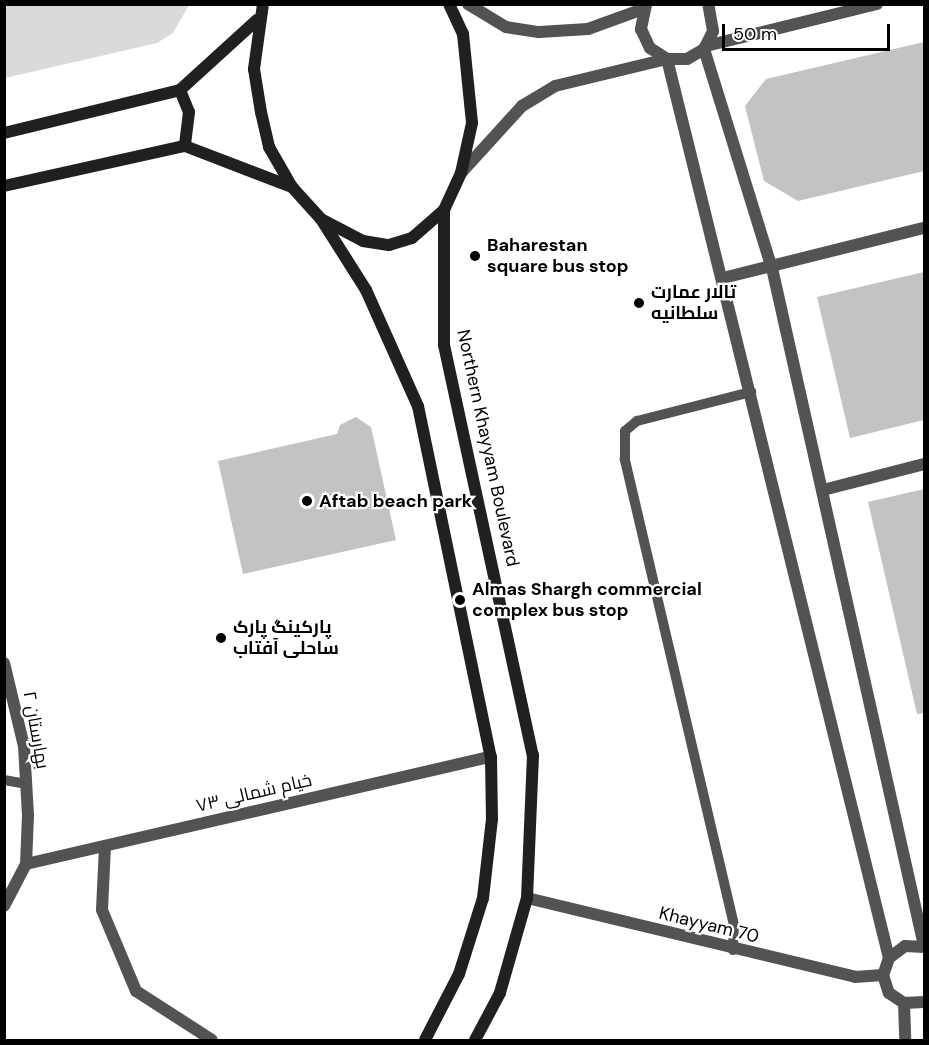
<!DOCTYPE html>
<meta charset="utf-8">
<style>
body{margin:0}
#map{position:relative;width:929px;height:1045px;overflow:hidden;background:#fff;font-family:"DM Sans",Cairo,sans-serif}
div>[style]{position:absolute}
.green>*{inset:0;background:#dadada}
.building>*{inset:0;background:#c3c3c3}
.lane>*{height:10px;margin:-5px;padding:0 5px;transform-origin:5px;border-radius:5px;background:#535353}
.street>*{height:12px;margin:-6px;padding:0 6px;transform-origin:6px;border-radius:6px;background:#535353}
.secondary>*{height:12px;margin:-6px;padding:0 6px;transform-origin:6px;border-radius:6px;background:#202020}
.dots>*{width:16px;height:16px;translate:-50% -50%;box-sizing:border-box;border:3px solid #fff;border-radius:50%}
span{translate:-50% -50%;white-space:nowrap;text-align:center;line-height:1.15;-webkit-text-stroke:4.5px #fff;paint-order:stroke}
.poi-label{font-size:18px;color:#000;font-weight:700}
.left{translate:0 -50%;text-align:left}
.street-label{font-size:18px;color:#000}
.frame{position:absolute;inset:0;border:6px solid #000;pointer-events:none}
.scale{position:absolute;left:722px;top:24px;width:168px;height:27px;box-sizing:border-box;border:3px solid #000;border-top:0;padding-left:8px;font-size:18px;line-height:21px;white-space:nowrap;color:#000;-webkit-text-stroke:4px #fff;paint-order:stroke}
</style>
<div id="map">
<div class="green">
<div style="clip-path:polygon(4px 5px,5px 4px,189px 5px,173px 33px,157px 43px,5px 78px)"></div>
</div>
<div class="building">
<div style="clip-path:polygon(924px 42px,924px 171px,798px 201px,764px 181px,745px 106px,766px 79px)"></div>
<div style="clip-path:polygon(924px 272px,924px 420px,850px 438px,817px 297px)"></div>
<div style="clip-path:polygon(356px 417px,371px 427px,396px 540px,243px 574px,218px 461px,337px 434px,340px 425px)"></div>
<div style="clip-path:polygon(924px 489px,924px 713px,917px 714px,868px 502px)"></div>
</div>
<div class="lane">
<div style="left:4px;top:780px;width:22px;rotate:10deg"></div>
<div style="left:733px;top:950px;width:25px;rotate:-88deg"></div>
<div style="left:734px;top:925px;width:479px;rotate:-103.2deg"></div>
<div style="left:625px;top:459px;width:28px;rotate:-90deg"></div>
<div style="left:625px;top:431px;width:16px;rotate:-40deg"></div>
<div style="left:637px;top:421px;width:118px;rotate:-14.3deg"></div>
</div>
<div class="street">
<div style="left:468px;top:4px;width:44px;rotate:31.2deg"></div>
<div style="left:506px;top:27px;width:33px;rotate:9deg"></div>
<div style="left:539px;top:32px;width:49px;rotate:-3.5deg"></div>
<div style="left:588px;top:29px;width:59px;rotate:-20deg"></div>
<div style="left:646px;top:5px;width:25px;rotate:102deg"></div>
<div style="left:641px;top:29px;width:21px;rotate:65deg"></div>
<div style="left:650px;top:48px;width:20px;rotate:33deg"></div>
<div style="left:667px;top:59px;width:20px"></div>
<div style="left:687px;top:59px;width:20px;rotate:-30deg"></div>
<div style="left:704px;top:49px;width:20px;rotate:-63deg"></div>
<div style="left:713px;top:31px;width:27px;rotate:-100deg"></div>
<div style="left:706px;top:46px;width:176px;rotate:-13.8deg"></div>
<div style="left:704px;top:49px;width:229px;rotate:72.8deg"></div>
<div style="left:772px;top:268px;width:695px;rotate:77.36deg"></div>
<div style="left:461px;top:173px;width:91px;rotate:-47.7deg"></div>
<div style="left:522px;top:106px;width:39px;rotate:-31deg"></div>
<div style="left:555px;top:86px;width:115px;rotate:-13.6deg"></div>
<div style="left:667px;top:59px;width:926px;rotate:76.13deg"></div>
<div style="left:723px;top:278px;width:207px;rotate:-14deg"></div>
<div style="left:823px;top:490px;width:104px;rotate:-14.4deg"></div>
<div style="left:4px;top:663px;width:85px;rotate:76.5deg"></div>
<div style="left:24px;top:746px;width:69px;rotate:86.7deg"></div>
<div style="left:28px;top:815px;width:49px;rotate:92.3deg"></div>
<div style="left:26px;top:864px;width:47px;rotate:117.6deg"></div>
<div style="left:105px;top:846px;width:64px;rotate:92.7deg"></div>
<div style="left:102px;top:910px;width:88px;rotate:67.2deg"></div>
<div style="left:136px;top:991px;width:90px;rotate:32.8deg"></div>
<div style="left:26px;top:864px;width:477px;rotate:-13deg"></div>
<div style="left:527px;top:898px;width:337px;rotate:13.5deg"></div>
<div style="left:855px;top:977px;width:28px;rotate:-4deg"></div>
<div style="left:924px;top:947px;width:19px;rotate:-177deg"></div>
<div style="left:905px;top:946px;width:20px;rotate:143deg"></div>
<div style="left:889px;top:958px;width:18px;rotate:109deg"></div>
<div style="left:883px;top:975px;width:19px;rotate:72deg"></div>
<div style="left:889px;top:993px;width:18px;rotate:34deg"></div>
<div style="left:904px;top:1003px;width:20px;rotate:-3deg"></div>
<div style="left:904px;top:1003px;width:37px;rotate:88deg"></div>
</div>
<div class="secondary">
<div style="left:263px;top:4px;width:66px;rotate:97.9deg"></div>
<div style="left:254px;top:69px;width:44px;rotate:80.8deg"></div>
<div style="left:261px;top:112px;width:36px;rotate:77deg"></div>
<div style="left:269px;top:147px;width:46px;rotate:60.1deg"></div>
<div style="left:292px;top:187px;width:43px;rotate:47.8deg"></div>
<div style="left:321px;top:219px;width:47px;rotate:27.6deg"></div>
<div style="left:363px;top:241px;width:26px;rotate:9deg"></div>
<div style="left:389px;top:245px;width:24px;rotate:-17deg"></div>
<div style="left:412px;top:238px;width:43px;rotate:-41.2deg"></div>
<div style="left:449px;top:4px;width:33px;rotate:65deg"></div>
<div style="left:463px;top:34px;width:89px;rotate:84.2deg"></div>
<div style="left:472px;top:123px;width:51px;rotate:102.4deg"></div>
<div style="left:461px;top:173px;width:41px;rotate:114.7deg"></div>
<div style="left:444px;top:210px;width:135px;rotate:90deg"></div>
<div style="left:444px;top:345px;width:420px;rotate:77.8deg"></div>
<div style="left:533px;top:755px;width:143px;rotate:92.4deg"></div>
<div style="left:527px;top:898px;width:99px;rotate:105.9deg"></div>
<div style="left:500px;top:993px;width:53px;rotate:118deg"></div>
<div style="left:180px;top:90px;width:24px;rotate:68deg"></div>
<div style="left:189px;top:112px;width:34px;rotate:97deg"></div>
<div style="left:4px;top:133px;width:181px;rotate:-13.7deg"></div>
<div style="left:180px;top:90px;width:104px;rotate:-42.3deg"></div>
<div style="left:4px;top:186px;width:185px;rotate:-12.5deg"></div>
<div style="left:185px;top:146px;width:115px;rotate:21deg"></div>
<div style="left:321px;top:219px;width:84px;rotate:57.6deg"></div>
<div style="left:366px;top:290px;width:127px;rotate:65.9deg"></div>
<div style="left:418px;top:406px;width:359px;rotate:78.3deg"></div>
<div style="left:491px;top:757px;width:62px;rotate:89.1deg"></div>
<div style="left:492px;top:819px;width:80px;rotate:96.5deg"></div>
<div style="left:483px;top:898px;width:80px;rotate:107.5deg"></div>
<div style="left:459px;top:974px;width:74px;rotate:117.3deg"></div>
</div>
<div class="dots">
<div style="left:475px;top:256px;background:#000"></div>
<div style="left:639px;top:303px;background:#000"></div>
<div style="left:307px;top:501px;background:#000"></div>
<div style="left:460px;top:600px;background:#000"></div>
<div style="left:221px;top:638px;background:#000"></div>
</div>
<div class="poi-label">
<span class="left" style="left:487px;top:256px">Baharestan<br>square bus stop</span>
<span class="left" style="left:651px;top:303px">تالار عمارت<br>سلطانیه</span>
<span class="left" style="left:319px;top:501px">Aftab beach park</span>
<span class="left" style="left:472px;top:600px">Almas Shargh commercial<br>complex bus stop</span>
<span class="left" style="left:233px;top:638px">پارکینگ پارک<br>ساحلی آفتاب</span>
</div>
<div class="street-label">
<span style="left:488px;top:448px;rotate:78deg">Northern Khayyam Boulevard</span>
<span style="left:36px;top:730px;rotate:80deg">بهارستان ۲</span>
<span style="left:254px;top:793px;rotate:-13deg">خیام شمالی ۷۳</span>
<span style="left:709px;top:925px;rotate:14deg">Khayyam 70</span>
</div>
<div class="frame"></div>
<div class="scale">50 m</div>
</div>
